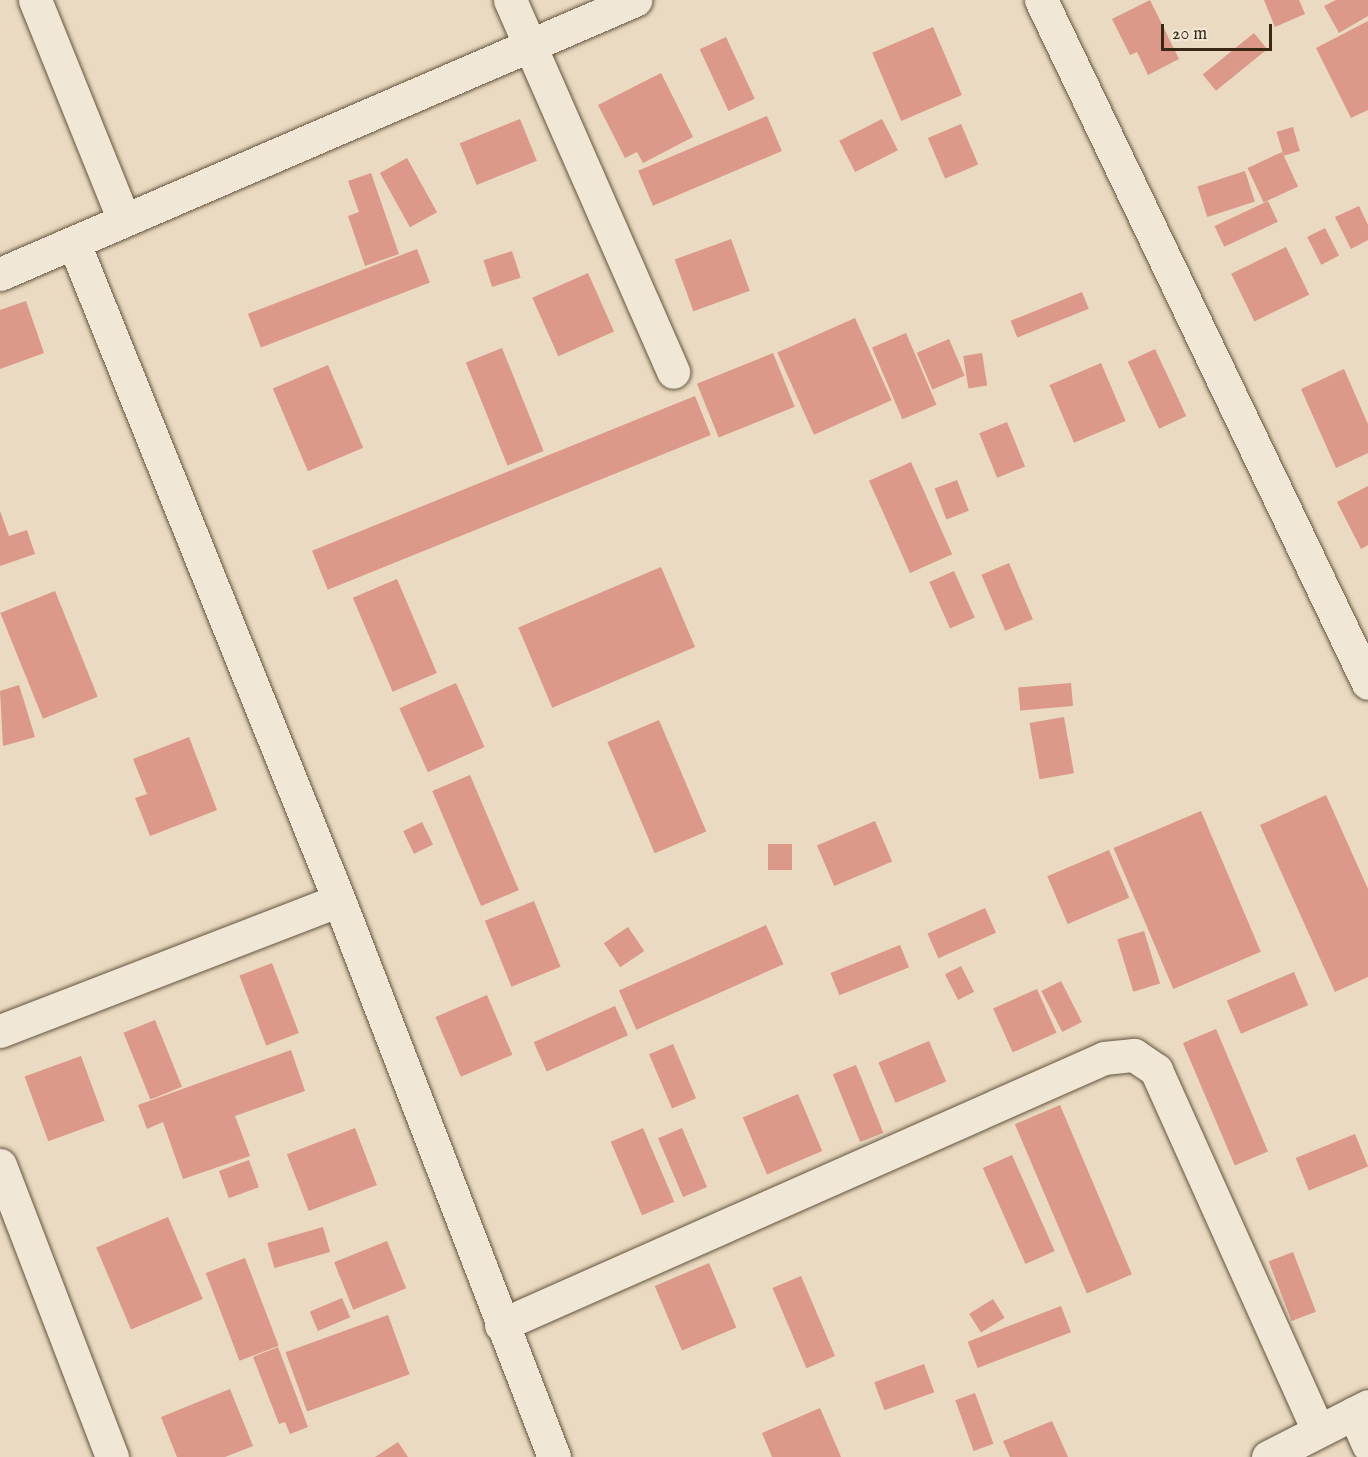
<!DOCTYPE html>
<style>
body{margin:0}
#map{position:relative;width:1368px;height:1457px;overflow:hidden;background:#e9dac1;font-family:"IM FELL English",serif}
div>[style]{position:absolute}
.building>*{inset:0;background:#dc9888;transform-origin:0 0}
.roads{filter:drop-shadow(0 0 2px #65543e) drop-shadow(0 0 2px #65543e)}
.minor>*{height:33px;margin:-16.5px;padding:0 16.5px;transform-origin:16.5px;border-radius:16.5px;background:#f1e7d7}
.tertiary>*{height:33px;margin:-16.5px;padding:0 16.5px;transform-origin:16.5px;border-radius:16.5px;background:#f1e7d7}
span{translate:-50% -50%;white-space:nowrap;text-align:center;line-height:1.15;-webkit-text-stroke:4.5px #f1e7d7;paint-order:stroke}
.scale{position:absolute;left:1161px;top:24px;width:111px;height:27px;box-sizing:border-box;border:3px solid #392813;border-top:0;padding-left:8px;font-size:18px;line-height:21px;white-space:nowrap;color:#392813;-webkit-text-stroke:4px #f1e7d7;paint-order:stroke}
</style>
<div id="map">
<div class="building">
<div style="clip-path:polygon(1150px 0,1179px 59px,1148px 75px,1137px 52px,1130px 55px,1112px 19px)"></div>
<div style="clip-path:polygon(1264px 0,1299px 0,1305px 14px,1275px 27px)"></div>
<div style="clip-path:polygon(1336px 0,1368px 0,1368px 16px,1339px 33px,1324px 6px)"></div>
<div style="clip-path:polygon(1368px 21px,1368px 110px,1351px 118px,1316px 48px)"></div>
<div style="left:933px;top:27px;width:74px;height:66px;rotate:67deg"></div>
<div style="left:1254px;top:33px;width:21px;height:66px;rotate:51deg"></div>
<div style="left:726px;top:37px;width:68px;height:29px;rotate:65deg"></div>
<div style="clip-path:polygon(661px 73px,693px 137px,643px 163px,637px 152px,625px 158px,598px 105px)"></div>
<div style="left:767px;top:116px;width:38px;height:140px;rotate:67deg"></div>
<div style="left:520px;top:119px;width:45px;height:65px;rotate:68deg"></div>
<div style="left:882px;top:119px;width:35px;height:48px;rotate:63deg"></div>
<div style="left:961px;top:124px;width:44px;height:36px;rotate:67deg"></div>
<div style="left:1293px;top:127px;width:25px;height:17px;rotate:74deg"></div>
<div style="left:1282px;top:152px;width:38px;height:38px;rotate:65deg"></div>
<div style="left:407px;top:158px;width:62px;height:31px;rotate:61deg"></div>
<div style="left:1245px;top:171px;width:32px;height:50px;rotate:72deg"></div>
<div style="clip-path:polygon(371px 173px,399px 254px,365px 266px,348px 216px,359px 212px,348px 181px)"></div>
<div style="left:1268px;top:201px;width:23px;height:59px;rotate:65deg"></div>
<div style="clip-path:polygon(1359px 206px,1368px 225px,1368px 240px,1351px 249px,1335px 217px)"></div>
<div style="left:1325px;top:228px;width:31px;height:20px;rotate:63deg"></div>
<div style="left:731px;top:239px;width:55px;height:60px;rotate:70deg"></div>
<div style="left:1286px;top:247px;width:53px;height:61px;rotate:64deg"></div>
<div style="left:417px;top:249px;width:36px;height:181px;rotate:69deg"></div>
<div style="left:512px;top:251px;width:28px;height:30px;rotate:72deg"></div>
<div style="left:588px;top:273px;width:64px;height:61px;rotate:66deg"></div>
<div style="left:1082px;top:292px;width:18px;height:77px;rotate:68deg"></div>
<div style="clip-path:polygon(26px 301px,44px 353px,0 369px,0 310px)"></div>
<div style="left:855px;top:318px;width:90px;height:85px;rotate:66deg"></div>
<div style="left:906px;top:333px;width:78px;height:37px;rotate:67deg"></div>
<div style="left:949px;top:339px;width:40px;height:35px;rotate:67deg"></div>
<div style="left:502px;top:348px;width:111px;height:39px;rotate:68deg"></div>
<div style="left:1155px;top:349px;width:74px;height:30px;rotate:65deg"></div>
<div style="left:773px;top:353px;width:58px;height:82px;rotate:68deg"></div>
<div style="left:982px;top:353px;width:33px;height:19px;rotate:81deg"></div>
<div style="left:1101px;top:363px;width:63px;height:56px;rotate:67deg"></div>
<div style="left:328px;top:365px;width:90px;height:60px;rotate:67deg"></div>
<div style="clip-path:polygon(1344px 369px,1368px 424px,1368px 453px,1336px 468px,1301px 389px)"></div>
<div style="left:695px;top:396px;width:42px;height:413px;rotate:68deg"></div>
<div style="left:1007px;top:422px;width:48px;height:30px;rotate:68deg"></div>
<div style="left:911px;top:462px;width:101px;height:46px;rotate:66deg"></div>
<div style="left:957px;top:480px;width:33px;height:24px;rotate:69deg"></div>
<div style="clip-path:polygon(1368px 486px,1368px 545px,1361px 549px,1337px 502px)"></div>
<div style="clip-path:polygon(0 511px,9px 536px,27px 530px,35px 554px,0 566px)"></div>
<div style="left:1009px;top:563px;width:61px;height:30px;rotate:67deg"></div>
<div style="left:661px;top:567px;width:87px;height:155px;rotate:67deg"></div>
<div style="left:954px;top:571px;width:51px;height:27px;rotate:66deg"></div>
<div style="left:397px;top:579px;width:102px;height:48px;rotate:67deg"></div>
<div style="left:55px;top:591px;width:114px;height:59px;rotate:68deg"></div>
<div style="left:456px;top:683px;width:70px;height:62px;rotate:66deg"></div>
<div style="left:1071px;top:683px;width:23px;height:53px;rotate:85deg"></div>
<div style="clip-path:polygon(19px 685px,35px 737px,3px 746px,0 691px)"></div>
<div style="left:1064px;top:717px;width:57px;height:35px;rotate:80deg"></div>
<div style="left:659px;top:720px;width:121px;height:56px;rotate:67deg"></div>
<div style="clip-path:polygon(189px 737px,217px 810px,150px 836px,135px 798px,147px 794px,133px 759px)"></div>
<div style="left:470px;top:775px;width:125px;height:41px;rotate:67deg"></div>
<div style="clip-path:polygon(1326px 795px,1368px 889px,1368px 977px,1335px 992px,1260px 825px)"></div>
<div style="left:1201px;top:811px;width:153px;height:95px;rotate:67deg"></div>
<div style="left:875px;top:821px;width:44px;height:63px;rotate:67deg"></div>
<div style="left:422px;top:822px;width:25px;height:21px;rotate:64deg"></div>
<div style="left:792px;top:844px;width:26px;height:24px;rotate:90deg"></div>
<div style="left:1109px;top:850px;width:52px;height:67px;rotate:67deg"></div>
<div style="left:534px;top:901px;width:71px;height:53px;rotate:68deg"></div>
<div style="left:985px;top:908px;width:27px;height:63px;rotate:66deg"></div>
<div style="left:766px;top:925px;width:43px;height:161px;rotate:66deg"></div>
<div style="left:628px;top:927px;width:29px;height:29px;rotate:56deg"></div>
<div style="left:1144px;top:931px;width:55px;height:28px;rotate:73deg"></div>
<div style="left:900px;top:945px;width:24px;height:75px;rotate:68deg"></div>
<div style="left:272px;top:963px;width:75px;height:35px;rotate:69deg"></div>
<div style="left:961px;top:966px;width:29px;height:18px;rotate:63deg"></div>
<div style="left:1294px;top:972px;width:36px;height:73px;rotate:67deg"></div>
<div style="left:1061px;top:981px;width:46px;height:22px;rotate:63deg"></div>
<div style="left:1037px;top:989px;width:48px;height:48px;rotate:66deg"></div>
<div style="left:487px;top:995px;width:65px;height:56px;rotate:67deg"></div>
<div style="left:615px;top:1006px;width:32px;height:89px;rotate:66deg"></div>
<div style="left:155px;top:1020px;width:72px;height:34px;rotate:68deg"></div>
<div style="left:1216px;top:1029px;width:133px;height:36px;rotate:67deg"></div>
<div style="left:929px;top:1041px;width:44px;height:55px;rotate:67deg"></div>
<div style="left:673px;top:1044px;width:59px;height:26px;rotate:67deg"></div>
<div style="clip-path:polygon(291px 1050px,305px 1091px,235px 1116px,250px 1156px,183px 1179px,163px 1122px,147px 1129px,138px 1105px)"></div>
<div style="left:81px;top:1056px;width:69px;height:60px;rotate:70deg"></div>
<div style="left:856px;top:1065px;width:73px;height:25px;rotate:68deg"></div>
<div style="left:798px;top:1094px;width:62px;height:60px;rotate:67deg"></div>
<div style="left:1060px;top:1105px;width:184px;height:49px;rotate:67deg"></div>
<div style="left:355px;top:1128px;width:61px;height:73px;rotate:69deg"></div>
<div style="left:643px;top:1128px;width:80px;height:35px;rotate:67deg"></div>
<div style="left:682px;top:1128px;width:64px;height:26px;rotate:67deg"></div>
<div style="left:1355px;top:1134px;width:35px;height:64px;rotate:68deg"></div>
<div style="left:1012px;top:1155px;width:105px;height:32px;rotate:66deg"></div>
<div style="left:249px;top:1160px;width:29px;height:32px;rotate:70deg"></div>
<div style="left:168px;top:1217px;width:89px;height:78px;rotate:67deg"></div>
<div style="left:323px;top:1227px;width:26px;height:58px;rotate:74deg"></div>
<div style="left:387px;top:1241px;width:51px;height:57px;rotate:68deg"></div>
<div style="left:1293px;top:1252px;width:64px;height:26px;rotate:69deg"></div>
<div style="left:245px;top:1258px;width:94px;height:42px;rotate:69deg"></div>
<div style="left:709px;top:1263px;width:70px;height:59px;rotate:67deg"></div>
<div style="left:801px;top:1276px;width:87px;height:31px;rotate:67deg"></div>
<div style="left:342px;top:1298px;width:21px;height:35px;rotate:67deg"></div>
<div style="left:993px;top:1299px;width:22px;height:28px;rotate:58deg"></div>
<div style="left:1061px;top:1306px;width:28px;height:100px;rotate:69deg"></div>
<div style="left:388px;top:1315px;width:63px;height:109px;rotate:70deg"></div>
<div style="clip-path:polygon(278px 1347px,308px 1427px,290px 1434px,285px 1422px,279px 1424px,253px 1357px)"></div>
<div style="left:924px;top:1364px;width:30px;height:53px;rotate:70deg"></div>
<div style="clip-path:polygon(230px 1389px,253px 1446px,225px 1457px,177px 1457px,161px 1417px)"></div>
<div style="left:975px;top:1393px;width:54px;height:21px;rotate:70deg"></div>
<div style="clip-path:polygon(820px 1408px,841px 1457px,772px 1457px,762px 1433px)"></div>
<div style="clip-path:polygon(1052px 1421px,1068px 1457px,1010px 1457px,1003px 1441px)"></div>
<div style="clip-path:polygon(398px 1442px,408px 1457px,375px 1457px)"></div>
</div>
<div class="roads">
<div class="minor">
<div style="left:35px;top:0;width:237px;rotate:68deg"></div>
<div style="left:510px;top:0;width:406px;rotate:66.3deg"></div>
<div style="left:75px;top:246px;width:705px;rotate:68.02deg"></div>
<div style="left:339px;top:900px;width:597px;rotate:68.89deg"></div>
<div style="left:0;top:274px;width:692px;rotate:-23.34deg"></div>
<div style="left:0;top:1031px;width:363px;rotate:-21.1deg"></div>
<div style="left:0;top:1165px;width:313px;rotate:69deg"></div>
<div style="left:501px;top:1325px;width:659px;rotate:-23.88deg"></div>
<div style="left:1104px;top:1058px;width:30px;rotate:-6deg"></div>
<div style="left:1134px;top:1055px;width:27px;rotate:34deg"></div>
<div style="left:1156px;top:1070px;width:395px;rotate:65.8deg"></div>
<div style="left:1354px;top:1413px;width:35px;rotate:66deg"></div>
<div style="left:1268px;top:1457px;width:112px;rotate:-27deg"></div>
</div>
<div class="tertiary">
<div style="left:1041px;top:0;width:757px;rotate:64.42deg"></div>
</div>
</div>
<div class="scale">20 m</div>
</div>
